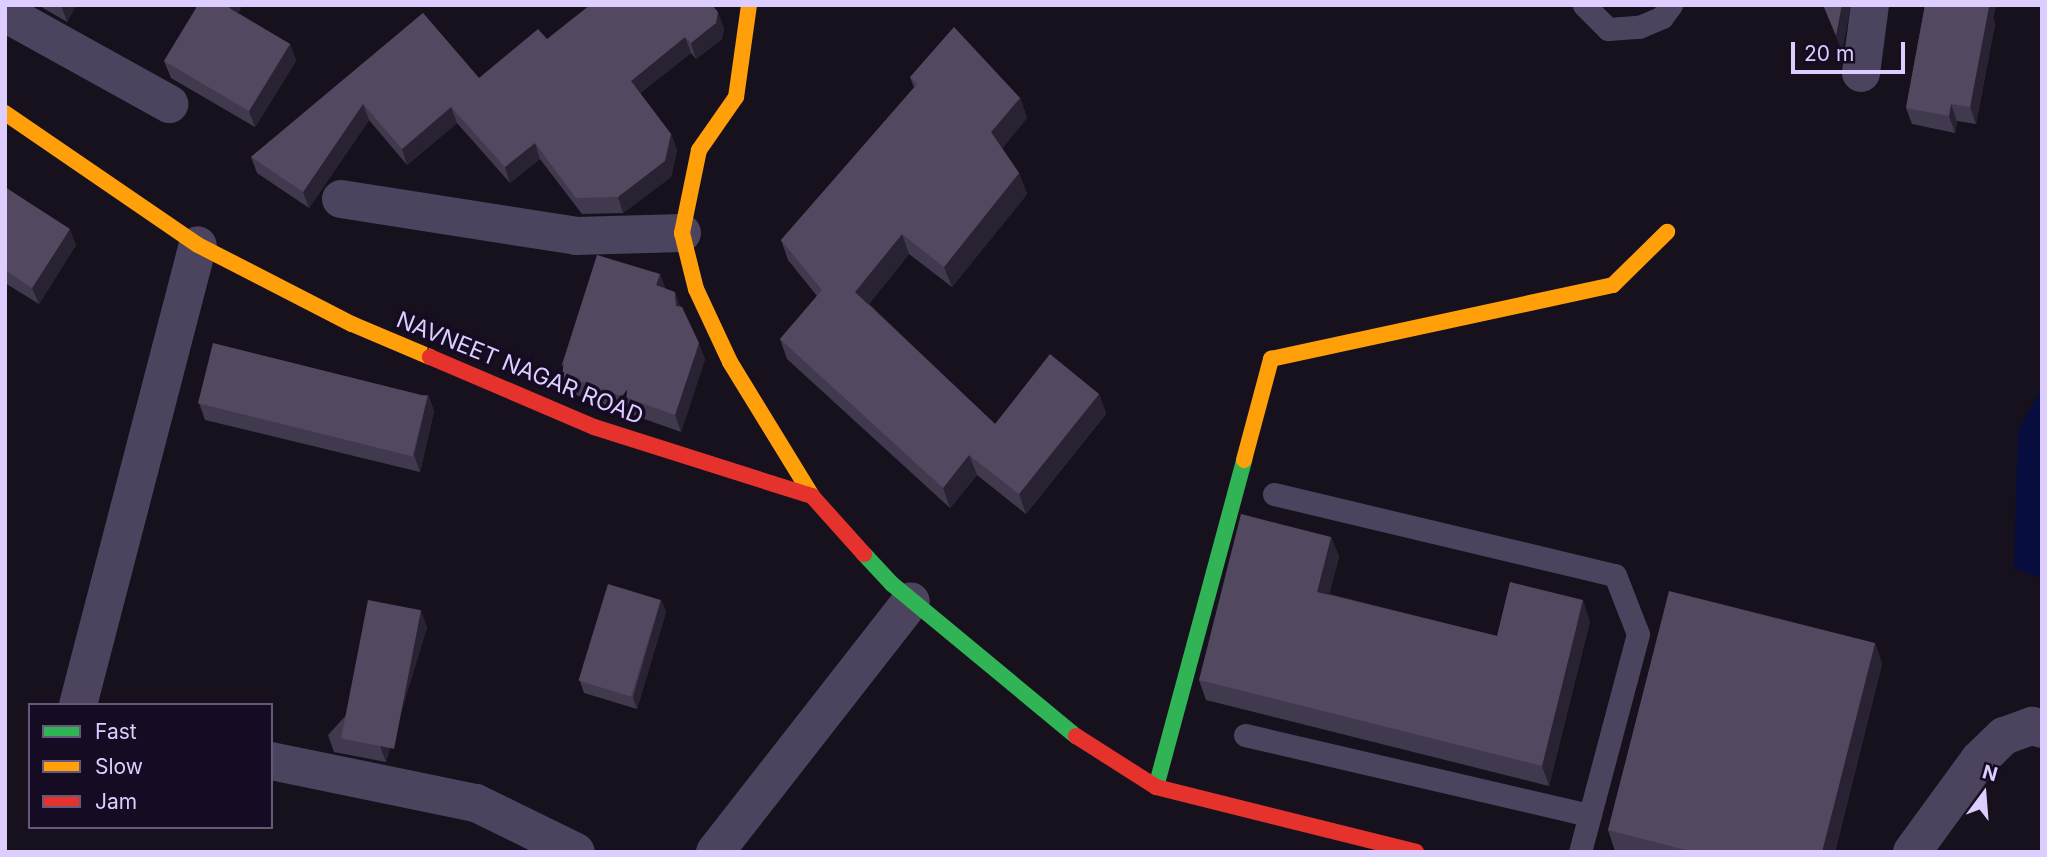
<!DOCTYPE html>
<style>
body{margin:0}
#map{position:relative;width:2047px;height:857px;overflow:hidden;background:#16111d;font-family:Inter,sans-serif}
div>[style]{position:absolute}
.water>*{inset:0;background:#070e3f}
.lane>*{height:23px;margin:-11.5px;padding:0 11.5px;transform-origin:11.5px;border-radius:11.5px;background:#4c445f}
.street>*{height:38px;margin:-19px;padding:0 19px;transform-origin:19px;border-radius:19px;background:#4c445f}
.fast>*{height:16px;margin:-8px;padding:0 8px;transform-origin:8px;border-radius:8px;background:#30b455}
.slow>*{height:16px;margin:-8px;padding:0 8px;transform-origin:8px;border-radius:8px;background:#ff9f0a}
.jam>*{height:16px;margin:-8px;padding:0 8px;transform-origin:8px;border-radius:8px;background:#e5322d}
.wall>*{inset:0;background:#41394d}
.shaded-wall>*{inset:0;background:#292232}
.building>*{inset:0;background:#524960;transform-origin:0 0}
span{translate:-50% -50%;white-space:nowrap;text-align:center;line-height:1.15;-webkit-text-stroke:7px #150b23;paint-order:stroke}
.street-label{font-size:23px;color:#decdff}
.frame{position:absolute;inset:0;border:7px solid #decdff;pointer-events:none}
.legend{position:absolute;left:28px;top:703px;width:245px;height:126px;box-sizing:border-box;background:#150b23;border:2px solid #65597b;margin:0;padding:9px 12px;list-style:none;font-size:21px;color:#decdff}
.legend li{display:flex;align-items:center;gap:14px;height:35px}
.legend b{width:35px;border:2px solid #65597b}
.north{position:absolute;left:1949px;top:759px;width:70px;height:70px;-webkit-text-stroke:5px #150b23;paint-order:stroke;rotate:16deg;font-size:19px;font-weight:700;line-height:28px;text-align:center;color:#decdff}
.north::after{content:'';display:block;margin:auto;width:24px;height:32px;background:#decdff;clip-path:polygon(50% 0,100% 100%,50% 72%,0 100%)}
.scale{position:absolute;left:1791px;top:42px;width:114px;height:32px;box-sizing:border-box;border:4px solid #decdff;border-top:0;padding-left:9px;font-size:21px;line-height:24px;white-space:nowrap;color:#decdff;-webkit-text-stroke:5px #150b23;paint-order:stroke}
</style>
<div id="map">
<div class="water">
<div style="clip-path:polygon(2042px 388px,2042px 579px,2014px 568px,2018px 431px)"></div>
</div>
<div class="lane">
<div style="left:1584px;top:5px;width:34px;rotate:45deg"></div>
<div style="left:1608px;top:29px;width:31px;rotate:-4deg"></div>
<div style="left:1639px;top:27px;width:25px;rotate:-23deg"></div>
<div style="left:1662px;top:17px;width:15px;rotate:-53deg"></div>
<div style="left:1274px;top:494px;width:350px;rotate:13.4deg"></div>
<div style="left:1615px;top:575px;width:63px;rotate:68.7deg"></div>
<div style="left:1638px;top:634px;width:226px;rotate:104.9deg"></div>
<div style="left:1245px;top:735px;width:354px;rotate:13.1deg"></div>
</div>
<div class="street">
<div style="left:5px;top:13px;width:188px;rotate:29deg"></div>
<div style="left:1861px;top:73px;width:69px;rotate:-82.5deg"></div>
<div style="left:341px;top:199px;width:238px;rotate:8.9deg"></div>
<div style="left:576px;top:236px;width:106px;rotate:-1.6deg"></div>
<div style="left:78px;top:705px;width:475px;rotate:-75.4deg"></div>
<div style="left:271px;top:761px;width:209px;rotate:11.6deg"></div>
<div style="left:476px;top:803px;width:111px;rotate:26.1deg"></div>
<div style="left:715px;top:852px;width:318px;rotate:-52deg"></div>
<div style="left:1912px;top:852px;width:114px;rotate:-53.9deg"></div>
<div style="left:1979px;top:760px;width:35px;rotate:-44deg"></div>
<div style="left:2004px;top:736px;width:30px;rotate:-20deg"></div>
<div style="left:2032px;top:726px;width:10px;rotate:17deg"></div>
</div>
<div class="fast">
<div style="left:864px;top:554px;width:41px;rotate:47deg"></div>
<div style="left:892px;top:584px;width:239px;rotate:39.6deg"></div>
<div style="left:1156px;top:787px;width:339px;rotate:-74.9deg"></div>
</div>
<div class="slow">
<div style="left:749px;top:5px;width:93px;rotate:98deg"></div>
<div style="left:736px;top:97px;width:65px;rotate:124.9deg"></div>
<div style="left:699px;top:150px;width:85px;rotate:101.6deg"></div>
<div style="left:682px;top:233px;width:58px;rotate:76deg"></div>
<div style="left:696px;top:289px;width:81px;rotate:65deg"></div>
<div style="left:730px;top:362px;width:157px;rotate:58.5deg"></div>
<div style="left:5px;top:113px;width:234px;rotate:34.4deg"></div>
<div style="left:198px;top:245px;width:173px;rotate:27.2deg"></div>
<div style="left:352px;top:324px;width:85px;rotate:22.9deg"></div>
<div style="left:1244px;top:460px;width:105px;rotate:-75deg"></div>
<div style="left:1271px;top:359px;width:350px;rotate:-12.2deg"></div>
<div style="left:1613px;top:285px;width:76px;rotate:-44.5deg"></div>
</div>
<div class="jam">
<div style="left:430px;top:357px;width:178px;rotate:23.1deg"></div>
<div style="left:594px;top:427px;width:229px;rotate:17.6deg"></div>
<div style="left:812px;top:496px;width:78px;rotate:48.1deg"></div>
<div style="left:1076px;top:736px;width:95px;rotate:32.5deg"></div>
<div style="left:1156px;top:787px;width:268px;rotate:14deg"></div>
</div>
<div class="wall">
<div style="clip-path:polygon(38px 5px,76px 5px,67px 22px)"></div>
<div style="clip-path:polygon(198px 5px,242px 5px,238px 13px,290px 44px,296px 61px,255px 127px,171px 78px,164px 61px)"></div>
<div style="clip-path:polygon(1925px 5px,1996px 5px,1993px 18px,1995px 24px,1976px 124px,1957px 121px,1955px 133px,1912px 124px,1906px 108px)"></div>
<div style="clip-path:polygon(423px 13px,479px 78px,547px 39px,724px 28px,722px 39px,696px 59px,691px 53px,640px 93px,671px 134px,677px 150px,671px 177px,623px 213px,582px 214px,540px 159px,510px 183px,457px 123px,407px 165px,369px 120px,309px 208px,257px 173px,251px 157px)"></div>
<div style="clip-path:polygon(910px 77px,1020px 98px,1027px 118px,1002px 148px,1019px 173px,1027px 194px,952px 287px,909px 254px,869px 304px,995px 424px,1099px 394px,1106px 414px,1026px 514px,977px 475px,950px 508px,787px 359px,780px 339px,817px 296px,788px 260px,781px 240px,914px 88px)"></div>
<div style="clip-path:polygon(5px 187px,76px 245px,39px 304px,5px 283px)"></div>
<div style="clip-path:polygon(660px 274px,665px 288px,680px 307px,705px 359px,681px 432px,565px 391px,559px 374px)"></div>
<div style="clip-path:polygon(428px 395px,434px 411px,420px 472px,205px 420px,199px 403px)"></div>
<div style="clip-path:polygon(1331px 537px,1339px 557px,1329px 594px,1497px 636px,1590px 621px,1549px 786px,1206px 700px,1199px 680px)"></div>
<div style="clip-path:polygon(661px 600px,666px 612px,637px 709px,584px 693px,580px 681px)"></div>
<div style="clip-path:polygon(427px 627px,386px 762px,334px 752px,328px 735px)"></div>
<div style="clip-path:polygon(1875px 643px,1882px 664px,1835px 852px,1619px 852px,1615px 851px,1608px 830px)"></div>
</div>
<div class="shaded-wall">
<div style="clip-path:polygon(61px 5px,76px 5px,67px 22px)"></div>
<div style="clip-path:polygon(229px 5px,242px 5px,235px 20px)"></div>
<div style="clip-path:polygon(1842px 5px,1851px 5px,1842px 53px,1836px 36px)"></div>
<div style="clip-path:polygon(1986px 5px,1996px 5px,1993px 18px,1995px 24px,1976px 124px,1970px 107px)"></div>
<div style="clip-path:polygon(718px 12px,724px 28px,722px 39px,696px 59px,691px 43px)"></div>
<div style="clip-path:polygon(685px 37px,691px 53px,636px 97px,631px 81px)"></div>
<div style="clip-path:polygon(290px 44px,296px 61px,255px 127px,249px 111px)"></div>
<div style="clip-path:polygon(1020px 98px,1027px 118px,999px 153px,991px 132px)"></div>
<div style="clip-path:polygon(363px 104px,369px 120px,309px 208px,303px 192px)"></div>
<div style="clip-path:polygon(1951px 104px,1957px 121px,1955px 133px,1949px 116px)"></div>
<div style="clip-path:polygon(451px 107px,457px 123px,407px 165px,402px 149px)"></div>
<div style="clip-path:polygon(671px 134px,677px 150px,671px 177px,623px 213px,618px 197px)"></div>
<div style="clip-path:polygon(535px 143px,540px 159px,510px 183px,505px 167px)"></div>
<div style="clip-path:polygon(1019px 173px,1027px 194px,952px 287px,944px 267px)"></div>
<div style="clip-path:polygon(70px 229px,76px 245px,39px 304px,32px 288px)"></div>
<div style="clip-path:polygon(902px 234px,909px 254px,863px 312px,855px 292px)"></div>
<div style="clip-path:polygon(660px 274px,666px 291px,656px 285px)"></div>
<div style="clip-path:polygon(675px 292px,681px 308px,676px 306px)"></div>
<div style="clip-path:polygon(699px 343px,705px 359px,681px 432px,675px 415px)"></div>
<div style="clip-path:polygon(1099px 394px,1106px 414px,1026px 514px,1019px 494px)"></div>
<div style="clip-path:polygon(428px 395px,434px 411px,420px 472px,414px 455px)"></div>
<div style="clip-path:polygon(969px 455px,977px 475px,950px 508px,943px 488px)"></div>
<div style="clip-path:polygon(1331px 537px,1339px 557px,1325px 612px,1317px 592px)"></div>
<div style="clip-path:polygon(661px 600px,666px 612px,637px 709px,633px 697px)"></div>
<div style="clip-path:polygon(1583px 600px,1590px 621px,1549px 786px,1542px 766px)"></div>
<div style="clip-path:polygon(421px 610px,427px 627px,386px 762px,380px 746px)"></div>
<div style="clip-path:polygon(1875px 643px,1882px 664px,1835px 852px,1822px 852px)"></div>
</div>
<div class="building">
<div style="clip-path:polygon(198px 5px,224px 5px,290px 44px,249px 111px,164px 61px)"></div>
<div style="clip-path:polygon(590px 5px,712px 5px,718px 12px,716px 23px,691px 43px,685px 37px,631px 81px,671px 134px,665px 161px,618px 197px,576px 198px,535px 143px,505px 167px,451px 107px,402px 149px,363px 104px,303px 192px,251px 157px,423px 13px,479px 78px,538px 29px,547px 39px)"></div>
<div style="clip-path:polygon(1823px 5px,1842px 5px,1836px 36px)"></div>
<div style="clip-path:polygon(1925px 5px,1986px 5px,1986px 6px,1989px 7px,1970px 107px,1951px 104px,1949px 116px,1906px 108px)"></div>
<div style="clip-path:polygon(954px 27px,1020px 98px,991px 132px,1019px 173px,944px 267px,902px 234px,855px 292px,995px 424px,1050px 354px,1099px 394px,1019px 494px,969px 455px,943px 488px,780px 339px,822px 290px,781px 240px,917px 84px,910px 77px)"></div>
<div style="clip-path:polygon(5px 187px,70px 229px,32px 288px,5px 270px)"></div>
<div style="clip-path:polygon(597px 255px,660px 274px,656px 285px,675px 292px,676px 306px,682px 307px,699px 343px,675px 415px,559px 374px)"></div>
<div style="left:213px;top:343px;width:221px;height:62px;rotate:14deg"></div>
<div style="clip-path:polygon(1241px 514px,1331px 537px,1317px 592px,1497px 636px,1510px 582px,1583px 600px,1542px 766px,1199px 680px)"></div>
<div style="left:608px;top:584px;width:55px;height:101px;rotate:17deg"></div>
<div style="clip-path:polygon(1669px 591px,1875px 643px,1822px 852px,1693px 852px,1608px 830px)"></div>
<div style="left:368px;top:600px;width:54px;height:141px;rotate:11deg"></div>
</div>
<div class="street-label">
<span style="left:520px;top:368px;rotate:22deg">NAVNEET NAGAR ROAD</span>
</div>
<div class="frame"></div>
<ul class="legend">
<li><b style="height:9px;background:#30b455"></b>Fast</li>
<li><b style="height:9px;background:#ff9f0a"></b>Slow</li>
<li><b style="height:9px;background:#e5322d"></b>Jam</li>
</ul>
<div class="north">N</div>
<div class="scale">20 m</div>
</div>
